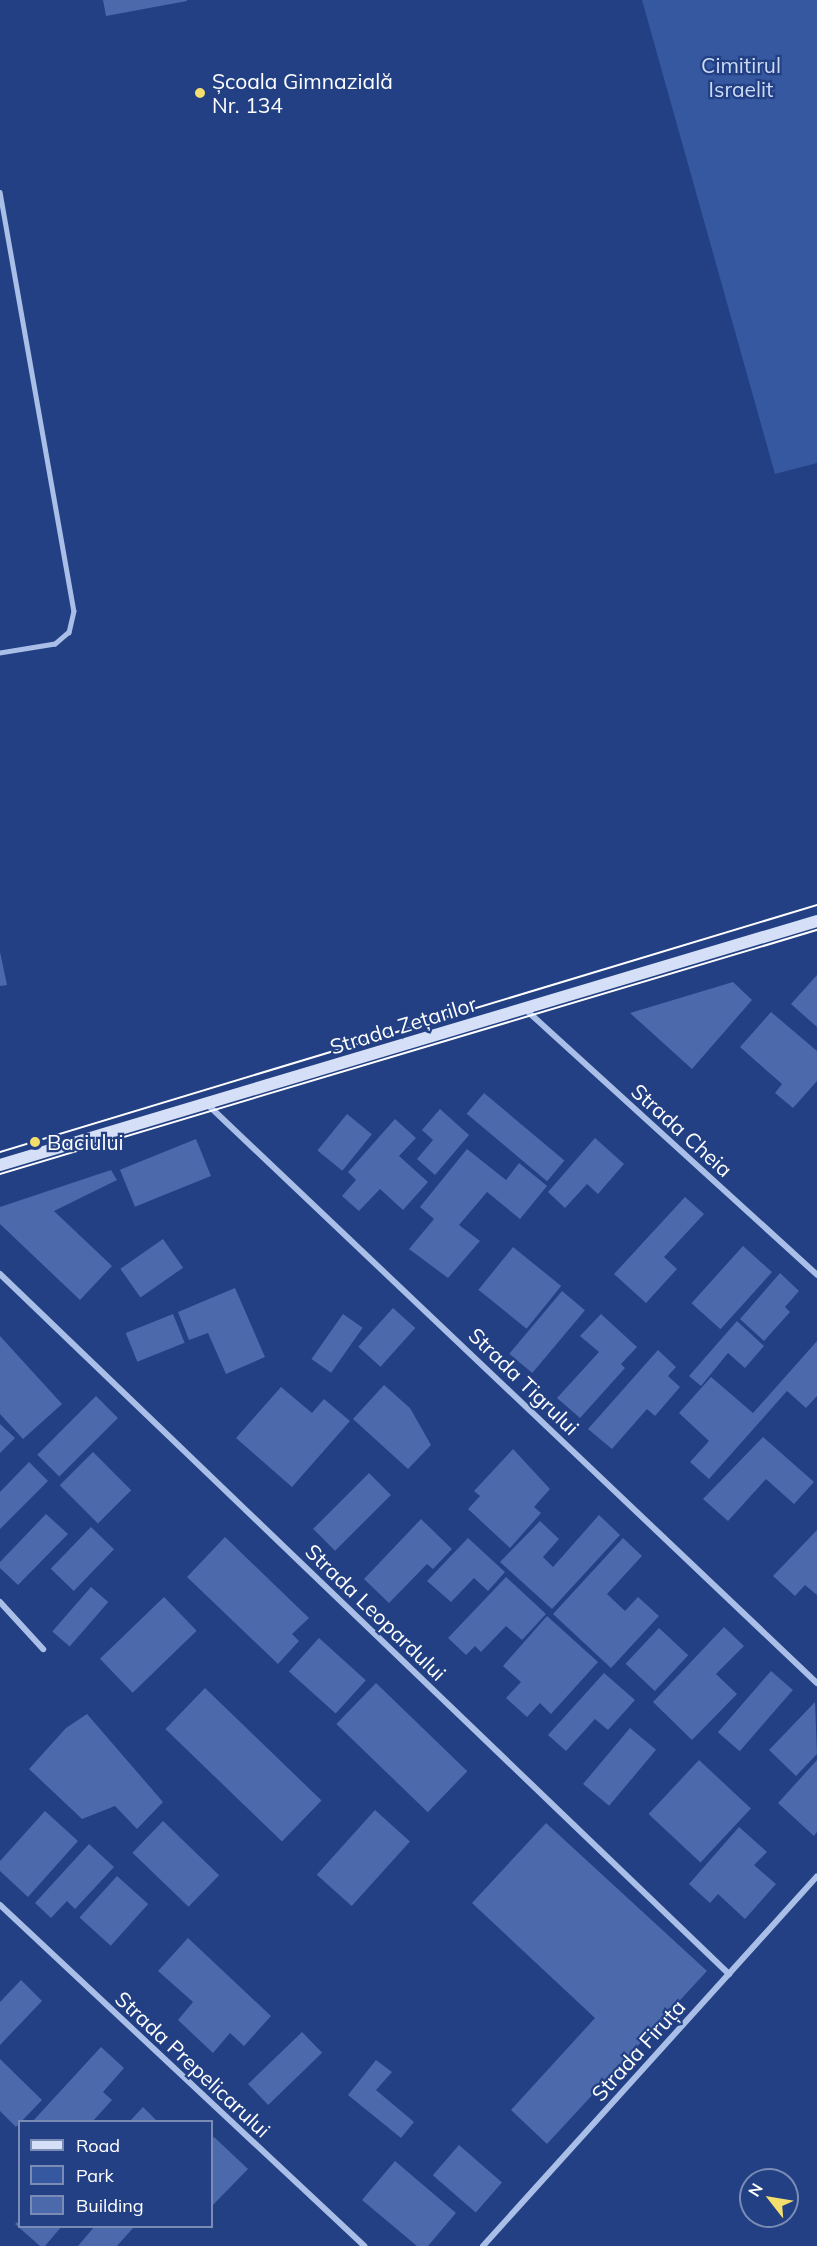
<!DOCTYPE html>
<meta charset="utf-8">
<style>
body{margin:0}
#map{position:relative;width:817px;height:2246px;overflow:hidden;background:#224083;font-family:Mulish,sans-serif}
div>[style]{position:absolute}
.green>*{inset:0;background:#3658a0}
.building>*{inset:0;background:#4b69ab;transform-origin:0 0}
.lane>*{height:4.5px;margin:-2.25px;padding:0 2.25px;transform-origin:2.25px;border-radius:2.25px;background:#aabfe8}
.street>*{height:6px;margin:-3px;padding:0 3px;transform-origin:3px;border-radius:3px;background:#aabfe8}
.secondary>*{height:12px;margin:-6px;padding:0 6px;transform-origin:6px;border-radius:6px;background:#d5dff7}
.tram>*{height:1.5px;margin:-0.75px;padding:0 0.75px;transform-origin:0.75px;border-radius:0.75px;background:#fff}
.dots>*{width:16px;height:16px;translate:-50% -50%;box-sizing:border-box;border:3px solid #224083;border-radius:50%}
span{translate:-50% -50%;white-space:nowrap;text-align:center;line-height:1.15;-webkit-text-stroke:4.5px #224083;paint-order:stroke}
.park-label{font-size:21px;color:#cedbf6}
.poi-label{font-size:21px;color:#fff}
.left{translate:0 -50%;text-align:left}
.street-label{font-size:21px;color:#fff}
.legend{position:absolute;left:18px;top:2120px;width:195px;height:108px;box-sizing:border-box;background:#224083;border:2px solid #7a8cb5;margin:0;padding:8px 10px;list-style:none;font-size:18px;color:#fff}
.legend li{display:flex;align-items:center;gap:12px;height:30px}
.legend b{width:30px;border:2px solid #7a8cb5}
.north{position:absolute;left:739px;top:2168px;width:60px;height:60px;box-sizing:border-box;background:#224083;border:2px solid #7a8cb5;border-radius:50%;rotate:301deg;font-size:16px;font-weight:700;line-height:24px;text-align:center;color:#fff}
.north::after{content:'';display:block;margin:auto;width:21px;height:27px;background:#f4de6d;clip-path:polygon(50% 0,100% 100%,50% 72%,0 100%)}
</style>
<div id="map">
<div class="green">
<div style="clip-path:polygon(642px 0,817px 0,817px 463px,775px 474px)"></div>
</div>
<div class="building">
<div style="clip-path:polygon(103px 0,187px 0,187px 1px,106px 16px)"></div>
<div style="clip-path:polygon(0 952px,7px 985px,0 986px)"></div>
<div style="clip-path:polygon(817px 975px,817px 1027px,791px 1004px)"></div>
<div style="clip-path:polygon(733px 982px,752px 1000px,692px 1069px,630px 1013px)"></div>
<div style="clip-path:polygon(771px 1012px,817px 1051px,817px 1081px,793px 1108px,775px 1093px,782px 1084px,740px 1047px)"></div>
<div style="left:484px;top:1093px;width:105px;height:27px;rotate:40deg"></div>
<div style="clip-path:polygon(440px 1109px,469px 1135px,435px 1175px,417px 1159px,433px 1140px,422px 1130px)"></div>
<div style="left:347px;top:1114px;width:32px;height:47px;rotate:39deg"></div>
<div style="clip-path:polygon(395px 1119px,416px 1138px,399px 1156px,428px 1182px,403px 1210px,380px 1189px,359px 1211px,342px 1196px,356px 1180px,348px 1172px)"></div>
<div style="clip-path:polygon(595px 1138px,624px 1164px,598px 1194px,587px 1184px,565px 1208px,548px 1192px)"></div>
<div style="left:196px;top:1139px;width:40px;height:82px;rotate:68deg"></div>
<div style="clip-path:polygon(467px 1149px,506px 1180px,519px 1163px,547px 1186px,520px 1219px,487px 1192px,459px 1225px,480px 1241px,448px 1278px,409px 1249px,434px 1219px,420px 1207px)"></div>
<div style="clip-path:polygon(111px 1170px,117px 1180px,54px 1211px,112px 1266px,80px 1300px,0 1224px,0 1207px)"></div>
<div style="clip-path:polygon(685px 1197px,704px 1214px,664px 1257px,677px 1269px,646px 1303px,614px 1274px)"></div>
<div style="left:163px;top:1239px;width:35px;height:52px;rotate:55deg"></div>
<div style="left:743px;top:1246px;width:39px;height:77px;rotate:42deg"></div>
<div style="left:513px;top:1247px;width:62px;height:55px;rotate:39deg"></div>
<div style="clip-path:polygon(780px 1273px,799px 1291px,785px 1307px,790px 1312px,764px 1341px,740px 1319px)"></div>
<div style="clip-path:polygon(235px 1288px,265px 1357px,226px 1374px,208px 1333px,189px 1340px,178px 1312px)"></div>
<div style="left:562px;top:1291px;width:30px;height:82px;rotate:40deg"></div>
<div style="left:393px;top:1308px;width:30px;height:52px;rotate:42deg"></div>
<div style="left:173px;top:1314px;width:31px;height:51px;rotate:68deg"></div>
<div style="left:343px;top:1314px;width:24px;height:55px;rotate:35deg"></div>
<div style="clip-path:polygon(601px 1314px,637px 1347px,621px 1364px,625px 1368px,580px 1418px,557px 1398px,599px 1352px,580px 1336px)"></div>
<div style="clip-path:polygon(737px 1321px,764px 1346px,745px 1368px,728px 1353px,701px 1386px,689px 1376px)"></div>
<div style="clip-path:polygon(0 1336px,62px 1404px,23px 1439px,0 1414px)"></div>
<div style="clip-path:polygon(817px 1341px,817px 1396px,806px 1408px,787px 1391px,709px 1479px,690px 1462px,709px 1441px,679px 1413px,711px 1377px,753px 1413px)"></div>
<div style="clip-path:polygon(658px 1350px,676px 1367px,668px 1376px,680px 1387px,655px 1416px,647px 1409px,612px 1449px,588px 1429px)"></div>
<div style="clip-path:polygon(384px 1385px,410px 1408px,431px 1445px,408px 1469px,353px 1419px)"></div>
<div style="clip-path:polygon(281px 1387px,312px 1413px,324px 1399px,350px 1421px,292px 1487px,236px 1438px)"></div>
<div style="left:96px;top:1396px;width:31px;height:83px;rotate:45deg"></div>
<div style="clip-path:polygon(0 1424px,15px 1438px,0 1453px)"></div>
<div style="clip-path:polygon(763px 1437px,814px 1482px,794px 1504px,766px 1479px,728px 1521px,703px 1499px)"></div>
<div style="clip-path:polygon(513px 1449px,550px 1489px,534px 1507px,541px 1513px,510px 1548px,468px 1509px,480px 1496px,474px 1491px)"></div>
<div style="left:93px;top:1452px;width:54px;height:47px;rotate:45deg"></div>
<div style="clip-path:polygon(29px 1462px,48px 1481px,0 1529px,0 1492px)"></div>
<div style="left:369px;top:1473px;width:31px;height:79px;rotate:45deg"></div>
<div style="clip-path:polygon(46px 1514px,68px 1534px,18px 1585px,0 1568px,0 1562px)"></div>
<div style="clip-path:polygon(599px 1515px,620px 1535px,552px 1609px,500px 1562px,540px 1521px,559px 1539px,543px 1557px,553px 1567px)"></div>
<div style="clip-path:polygon(421px 1519px,452px 1549px,433px 1569px,427px 1564px,389px 1603px,364px 1579px)"></div>
<div style="left:91px;top:1527px;width:32px;height:58px;rotate:44deg"></div>
<div style="clip-path:polygon(817px 1530px,817px 1595px,805px 1585px,795px 1596px,773px 1576px)"></div>
<div style="clip-path:polygon(225px 1537px,309px 1618px,292px 1634px,299px 1641px,278px 1664px,187px 1577px)"></div>
<div style="clip-path:polygon(468px 1538px,505px 1572px,488px 1591px,474px 1578px,451px 1602px,427px 1581px)"></div>
<div style="clip-path:polygon(623px 1538px,642px 1556px,607px 1594px,625px 1611px,638px 1597px,659px 1616px,611px 1668px,553px 1614px)"></div>
<div style="clip-path:polygon(506px 1577px,546px 1614px,522px 1640px,506px 1626px,481px 1652px,475px 1646px,466px 1655px,448px 1638px)"></div>
<div style="left:91px;top:1587px;width:23px;height:59px;rotate:41deg"></div>
<div style="left:164px;top:1597px;width:47px;height:89px;rotate:46deg"></div>
<div style="clip-path:polygon(547px 1616px,598px 1662px,551px 1714px,540px 1703px,527px 1717px,506px 1698px,521px 1682px,503px 1666px)"></div>
<div style="clip-path:polygon(724px 1627px,744px 1646px,716px 1674px,737px 1694px,692px 1740px,653px 1702px)"></div>
<div style="left:659px;top:1628px;width:40px;height:49px;rotate:43deg"></div>
<div style="left:319px;top:1638px;width:63px;height:45px;rotate:42deg"></div>
<div style="left:771px;top:1671px;width:29px;height:81px;rotate:41deg"></div>
<div style="clip-path:polygon(604px 1673px,635px 1700px,608px 1730px,595px 1719px,566px 1751px,548px 1735px)"></div>
<div style="left:376px;top:1683px;width:127px;height:57px;rotate:44deg"></div>
<div style="left:205px;top:1688px;width:162px;height:57px;rotate:44deg"></div>
<div style="clip-path:polygon(815px 1702px,817px 1754px,796px 1776px,769px 1750px)"></div>
<div style="clip-path:polygon(87px 1714px,163px 1802px,137px 1829px,115px 1806px,82px 1819px,29px 1769px,66px 1728px)"></div>
<div style="left:630px;top:1728px;width:34px;height:73px;rotate:40deg"></div>
<div style="left:699px;top:1760px;width:71px;height:74px;rotate:43deg"></div>
<div style="clip-path:polygon(817px 1760px,817px 1832px,814px 1836px,778px 1803px)"></div>
<div style="left:375px;top:1810px;width:47px;height:87px;rotate:42deg"></div>
<div style="clip-path:polygon(45px 1811px,78px 1841px,28px 1897px,0 1871px,0 1861px)"></div>
<div style="left:163px;top:1821px;width:78px;height:44px;rotate:44deg"></div>
<div style="clip-path:polygon(546px 1823px,707px 1971px,547px 2144px,511px 2110px,595px 2018px,472px 1903px)"></div>
<div style="clip-path:polygon(739px 1827px,767px 1852px,754px 1865px,776px 1884px,745px 1919px,718px 1894px,710px 1903px,689px 1884px)"></div>
<div style="clip-path:polygon(89px 1844px,114px 1867px,75px 1909px,67px 1901px,51px 1918px,35px 1903px)"></div>
<div style="left:117px;top:1876px;width:42px;height:56px;rotate:42deg"></div>
<div style="clip-path:polygon(188px 1938px,271px 2016px,244px 2046px,230px 2033px,213px 2053px,178px 2020px,193px 2002px,158px 1971px)"></div>
<div style="clip-path:polygon(21px 1980px,42px 2001px,0 2045px,0 2002px)"></div>
<div style="left:302px;top:2032px;width:29px;height:75px;rotate:46deg"></div>
<div style="clip-path:polygon(101px 2047px,124px 2068px,103px 2092px,112px 2100px,92px 2122px,32px 2122px)"></div>
<div style="clip-path:polygon(0 2059px,42px 2100px,16px 2127px,0 2111px)"></div>
<div style="clip-path:polygon(376px 2060px,392px 2072px,376px 2090px,414px 2122px,401px 2138px,348px 2095px)"></div>
<div style="clip-path:polygon(143px 2107px,158px 2122px,129px 2122px)"></div>
<div style="clip-path:polygon(214px 2137px,248px 2169px,212px 2206px,212px 2140px)"></div>
<div style="left:459px;top:2145px;width:57px;height:40px;rotate:41deg"></div>
<div style="clip-path:polygon(395px 2161px,456px 2213px,428px 2246px,417px 2246px,362px 2200px)"></div>
<div style="clip-path:polygon(20px 2220px,20px 2226px,62px 2226px,45px 2246px,40px 2246px,15px 2224px)"></div>
<div style="clip-path:polygon(95px 2226px,130px 2226px,133px 2228px,117px 2246px,78px 2246px)"></div>
</div>
<div class="lane">
<div style="left:0;top:192px;width:425px;rotate:80deg"></div>
<div style="left:74px;top:611px;width:22px;rotate:103deg"></div>
<div style="left:69px;top:632px;width:18px;rotate:139deg"></div>
<div style="left:55px;top:644px;width:56px;rotate:170.7deg"></div>
</div>
<div class="street">
<div style="left:525px;top:1009px;width:395px;rotate:42.3deg"></div>
<div style="left:207px;top:1104px;width:841px;rotate:43.51deg"></div>
<div style="left:0;top:1274px;width:1011px;rotate:43.84deg"></div>
<div style="left:0;top:1602px;width:64px;rotate:47.5deg"></div>
<div style="left:0;top:1905px;width:499px;rotate:43.1deg"></div>
<div style="left:483px;top:2246px;width:498px;rotate:-47.9deg"></div>
</div>
<div class="secondary">
<div style="left:0;top:1165px;width:853px;rotate:-16.63deg"></div>
</div>
<div class="tram">
<div style="left:0;top:1152px;width:854px;rotate:-16.82deg"></div>
<div style="left:0;top:1174px;width:853px;rotate:-16.63deg"></div>
</div>
<div class="dots">
<div style="left:200px;top:93px;background:#f4de6d"></div>
<div style="left:35px;top:1142px;background:#f4de6d"></div>
</div>
<div class="park-label">
<span style="left:741px;top:77px">Cimitirul<br>Israelit</span>
</div>
<div class="poi-label">
<span class="left" style="left:212px;top:93px">Școala Gimnazială<br>Nr. 134</span>
<span class="left" style="left:47px;top:1142px">Baciului</span>
</div>
<div class="street-label">
<span style="left:403px;top:1025px;rotate:-17deg">Strada Zețarilor</span>
<span style="left:682px;top:1130px;rotate:42deg">Strada Cheia</span>
<span style="left:524px;top:1381px;rotate:44deg">Strada Tigrului</span>
<span style="left:376px;top:1612px;rotate:44deg">Strada Leopardului</span>
<span style="left:638px;top:2050px;rotate:-48deg">Strada Firuța</span>
<span style="left:193px;top:2064px;rotate:43deg">Strada Prepelicarului</span>
</div>
<ul class="legend">
<li><b style="height:8px;background:#d5dff7"></b>Road</li>
<li><b style="height:16px;background:#3658a0"></b>Park</li>
<li><b style="height:16px;background:#4b69ab"></b>Building</li>
</ul>
<div class="north">N</div>
</div>
